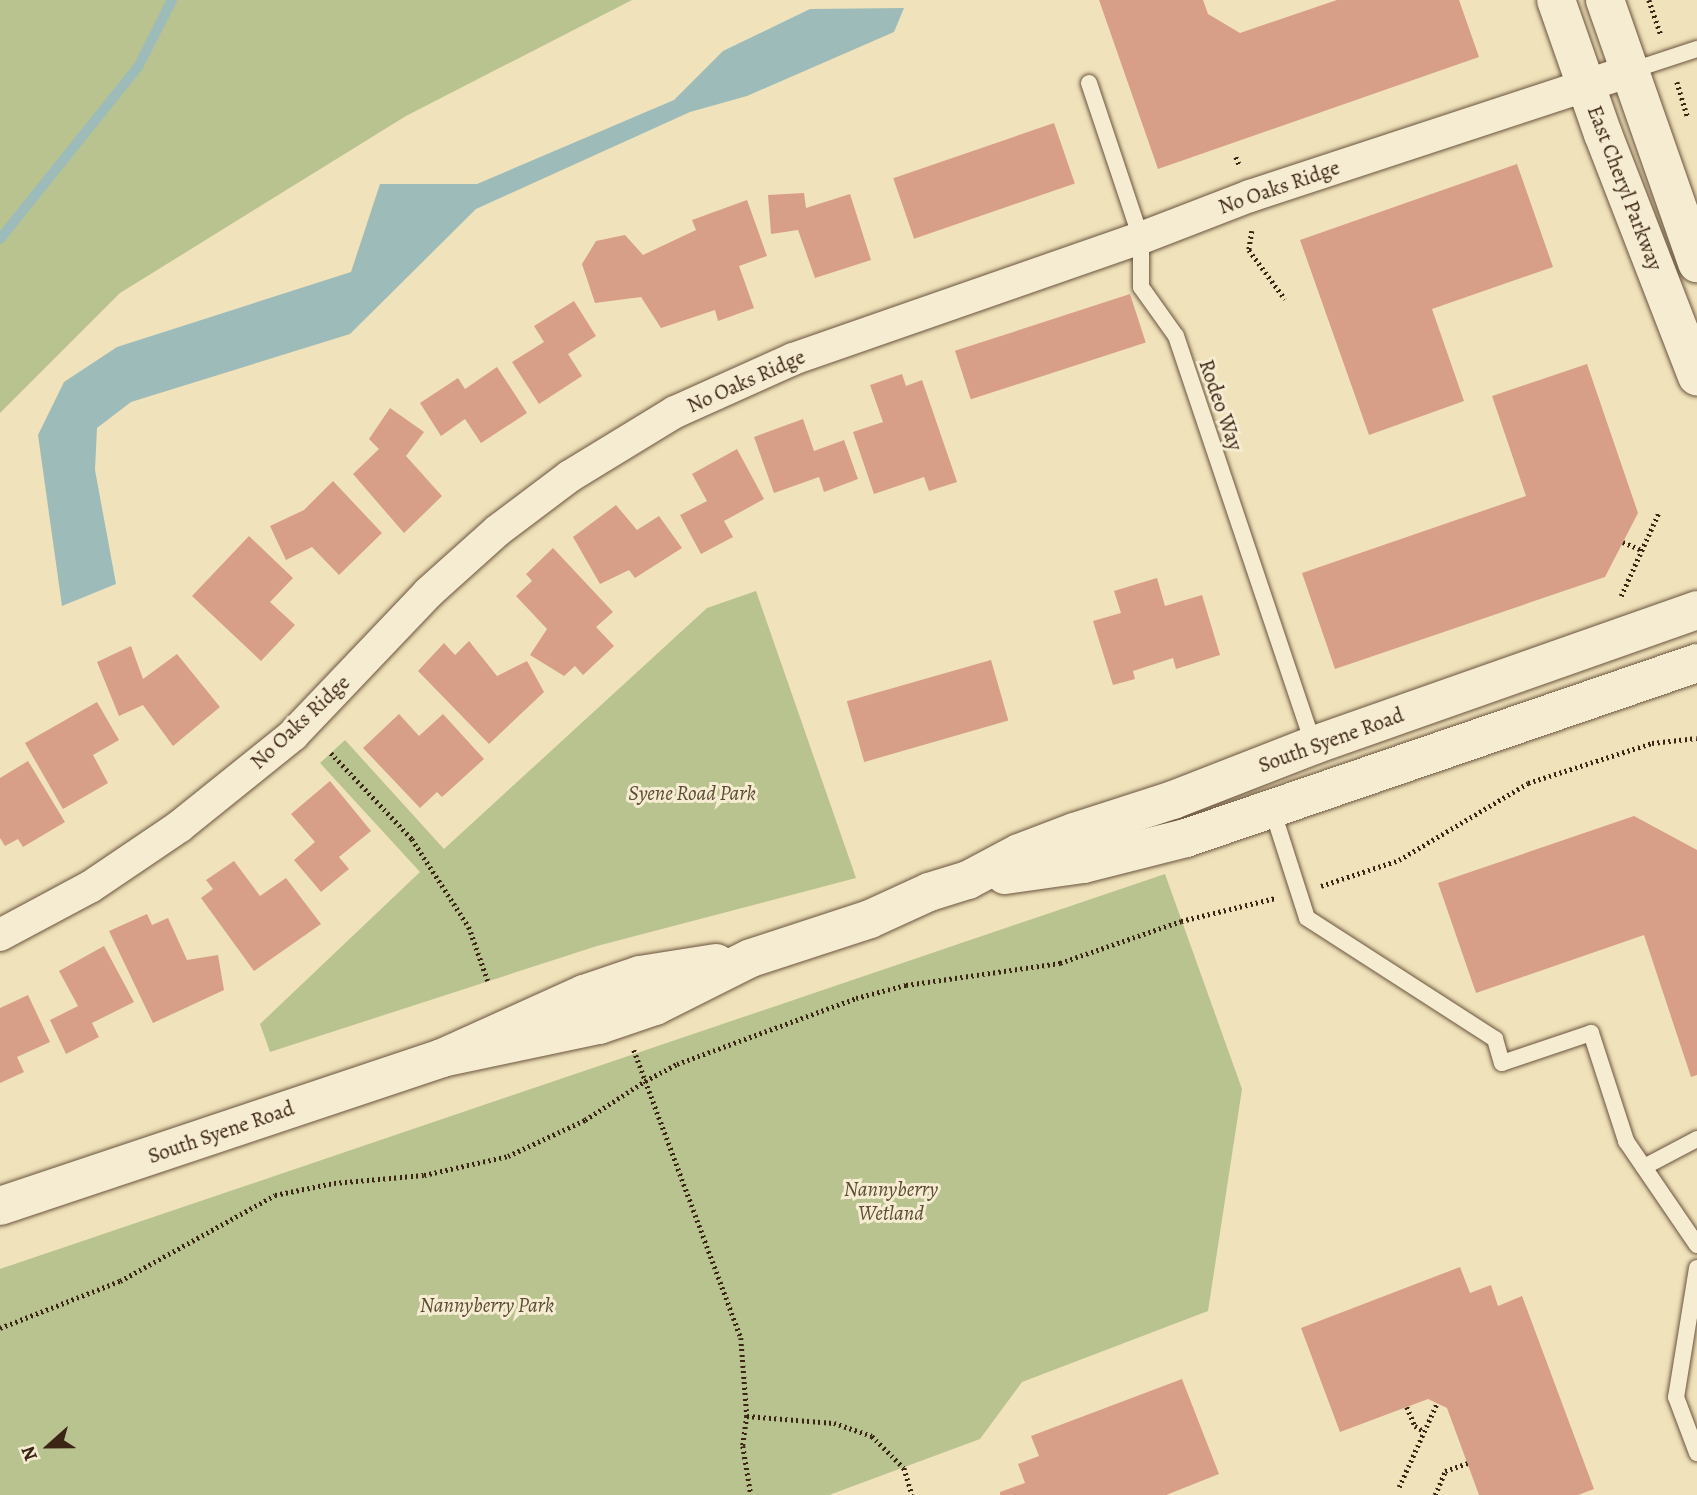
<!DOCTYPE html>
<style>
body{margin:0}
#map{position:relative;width:1697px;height:1495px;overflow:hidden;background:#f0e2ba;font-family:Alegreya,serif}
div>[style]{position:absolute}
.green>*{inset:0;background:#b9c390}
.water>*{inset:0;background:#9dbcb9}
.stream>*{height:10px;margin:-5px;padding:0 5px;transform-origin:5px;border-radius:5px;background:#9dbcb9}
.building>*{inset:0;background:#d89f88;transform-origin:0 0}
.path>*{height:4.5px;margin-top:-2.25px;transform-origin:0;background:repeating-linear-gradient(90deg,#3d2515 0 2px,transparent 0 5.5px)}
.roads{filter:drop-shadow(0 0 2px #6a543e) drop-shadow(0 0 2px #6a543e)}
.lane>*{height:16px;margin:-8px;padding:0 8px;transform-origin:8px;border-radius:8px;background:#f5ecd2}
.street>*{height:32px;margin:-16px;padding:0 16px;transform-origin:16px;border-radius:16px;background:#f5ecd2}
.secondary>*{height:38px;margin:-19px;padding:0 19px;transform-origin:19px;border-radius:19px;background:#f5ecd2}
span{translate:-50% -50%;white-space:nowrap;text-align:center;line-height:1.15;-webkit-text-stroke:6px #f5ecd2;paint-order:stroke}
.street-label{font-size:21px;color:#3d2515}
.park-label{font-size:21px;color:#5c4c34;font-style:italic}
.north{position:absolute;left:14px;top:1411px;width:70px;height:70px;-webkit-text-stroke:5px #f5ecd2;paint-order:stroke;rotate:249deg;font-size:19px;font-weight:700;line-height:28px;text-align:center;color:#3d2515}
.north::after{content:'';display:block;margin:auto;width:24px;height:32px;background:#3d2515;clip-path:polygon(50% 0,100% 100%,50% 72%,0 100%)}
</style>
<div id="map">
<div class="green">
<div style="clip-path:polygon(0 0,632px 0,406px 116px,120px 293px,0 413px)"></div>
<div style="clip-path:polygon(756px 591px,856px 878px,597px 946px,270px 1052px,260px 1024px,420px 872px,320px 763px,345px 740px,444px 849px,707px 608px)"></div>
<div style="clip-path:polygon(1165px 874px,1242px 1089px,1208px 1311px,1022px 1382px,980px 1439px,829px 1495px,0 1495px,0 1269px)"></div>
</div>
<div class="water">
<div style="clip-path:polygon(904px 8px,894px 32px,747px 96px,690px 112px,476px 209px,350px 334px,131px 402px,97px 428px,95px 470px,116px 584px,62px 606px,38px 435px,64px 382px,117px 347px,351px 272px,380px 184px,477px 184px,674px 100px,723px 51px,810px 9px)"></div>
</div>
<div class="stream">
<div style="left:0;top:239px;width:221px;rotate:-51.3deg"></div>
<div style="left:138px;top:67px;width:75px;rotate:-63.1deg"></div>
</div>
<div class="building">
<div style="clip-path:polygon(1099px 0,1203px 0,1208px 14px,1240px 33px,1337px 0,1459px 0,1479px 57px,1158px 169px)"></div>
<div style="left:1054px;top:123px;width:64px;height:170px;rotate:71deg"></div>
<div style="clip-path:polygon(1517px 164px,1553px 267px,1432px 309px,1464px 401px,1369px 435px,1300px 240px)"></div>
<div style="clip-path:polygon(804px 193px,806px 208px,850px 194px,871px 260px,815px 278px,798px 230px,771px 234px,768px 195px)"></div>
<div style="clip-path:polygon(747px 200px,767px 256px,739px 266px,754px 308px,718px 321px,715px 310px,661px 328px,641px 297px,595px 303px,582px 264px,596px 241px,625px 235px,643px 255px,696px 230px,692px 220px)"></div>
<div style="left:1130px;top:294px;width:51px;height:184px;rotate:72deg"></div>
<div style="clip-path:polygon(574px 301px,596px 336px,568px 354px,582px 376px,539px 404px,512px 362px,544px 342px,534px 326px)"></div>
<div style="clip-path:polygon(1587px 364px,1638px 513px,1605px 577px,1335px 669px,1302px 573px,1526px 496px,1492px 396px)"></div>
<div style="clip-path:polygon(497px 367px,527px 413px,481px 443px,465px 419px,441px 436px,420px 403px,458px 378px,465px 389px)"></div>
<div style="clip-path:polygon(902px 374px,906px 386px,922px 380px,957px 482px,929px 491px,924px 477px,874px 494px,853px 432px,883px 422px,870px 385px)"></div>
<div style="clip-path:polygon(390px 408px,424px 432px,406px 456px,442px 496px,404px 533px,353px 474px,379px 449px,369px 439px)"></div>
<div style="clip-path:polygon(803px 419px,814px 451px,844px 440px,858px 479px,824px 492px,819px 477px,774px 493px,754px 437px)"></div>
<div style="clip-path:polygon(737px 449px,764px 499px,724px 521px,733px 537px,701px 554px,680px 515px,707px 501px,692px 474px)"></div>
<div style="clip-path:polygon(333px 481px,382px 533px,339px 575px,312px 547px,286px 560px,270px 526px,304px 510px)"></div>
<div style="clip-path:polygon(616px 505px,637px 530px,659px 516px,682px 548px,635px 578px,629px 570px,600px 584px,573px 537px)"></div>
<div style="clip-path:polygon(249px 536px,293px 578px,270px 602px,295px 625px,261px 661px,192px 596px)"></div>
<div style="clip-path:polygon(553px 548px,613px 612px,596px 627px,614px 646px,583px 675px,575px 666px,564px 676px,530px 655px,547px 629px,516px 596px,532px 581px,526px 574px)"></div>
<div style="clip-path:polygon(1157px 578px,1165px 606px,1202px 595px,1220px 655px,1176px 669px,1173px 658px,1133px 671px,1135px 679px,1113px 685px,1093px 621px,1121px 613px,1114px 591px)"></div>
<div style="clip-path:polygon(469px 641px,497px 676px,527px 661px,544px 692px,489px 744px,418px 671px,444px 643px,455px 655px)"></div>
<div style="clip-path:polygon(131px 646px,143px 679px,177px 654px,220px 707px,173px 746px,143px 705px,119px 716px,97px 662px)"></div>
<div style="left:991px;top:660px;width:63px;height:150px;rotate:74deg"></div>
<div style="clip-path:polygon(97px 702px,119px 740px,93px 755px,108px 783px,63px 809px,25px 743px)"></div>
<div style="clip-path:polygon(399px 714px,419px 736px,443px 714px,484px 759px,442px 797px,437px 792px,420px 808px,363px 748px)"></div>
<div style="clip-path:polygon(28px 761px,65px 822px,23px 847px,18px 839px,5px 846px,0 838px,0 778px)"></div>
<div style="clip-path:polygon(330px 781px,371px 831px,339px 857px,349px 869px,321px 892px,294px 860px,315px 842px,291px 814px)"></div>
<div style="clip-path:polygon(1634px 816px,1697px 850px,1697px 1075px,1691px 1077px,1644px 935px,1476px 993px,1438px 883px)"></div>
<div style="clip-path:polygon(234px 861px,260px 896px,286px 878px,321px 924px,254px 971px,201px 898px,213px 889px,206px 880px)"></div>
<div style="clip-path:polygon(147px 914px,152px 925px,168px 918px,187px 960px,218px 955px,224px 990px,153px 1023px,109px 931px)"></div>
<div style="clip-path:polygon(104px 946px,134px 1002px,92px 1023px,99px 1037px,66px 1054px,50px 1020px,78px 1006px,59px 971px)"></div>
<div style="clip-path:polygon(28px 995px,50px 1042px,17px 1057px,24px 1072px,0 1083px,0 1008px)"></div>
<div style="clip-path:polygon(1460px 1267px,1470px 1293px,1491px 1285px,1498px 1306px,1522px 1296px,1594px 1489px,1578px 1495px,1479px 1495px,1447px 1408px,1428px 1399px,1340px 1432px,1301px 1328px)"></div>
<div style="clip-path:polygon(1182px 1379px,1219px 1474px,1166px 1495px,1000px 1495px,1000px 1492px,1025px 1483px,1018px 1464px,1039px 1456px,1031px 1436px)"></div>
</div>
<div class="path">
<div style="left:1649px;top:0;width:36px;rotate:71deg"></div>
<div style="left:1677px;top:82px;width:38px;rotate:73deg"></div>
<div style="left:1236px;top:157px;width:10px;rotate:66deg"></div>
<div style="left:1252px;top:231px;width:19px;rotate:99deg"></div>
<div style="left:1249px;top:250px;width:61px;rotate:53.7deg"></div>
<div style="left:1623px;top:542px;width:21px;rotate:23deg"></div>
<div style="left:1621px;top:596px;width:92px;rotate:-65.7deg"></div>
<div style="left:331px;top:753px;width:118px;rotate:46.7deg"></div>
<div style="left:412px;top:839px;width:105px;rotate:57.1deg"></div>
<div style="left:469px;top:927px;width:57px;rotate:70.6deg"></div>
<div style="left:1321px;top:886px;width:82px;rotate:-18.4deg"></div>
<div style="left:1399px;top:860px;width:150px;rotate:-30.8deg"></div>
<div style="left:1528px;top:783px;width:130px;rotate:-17.9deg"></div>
<div style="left:1652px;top:743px;width:45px;rotate:-6.3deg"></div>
<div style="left:634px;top:1050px;width:307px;rotate:69.6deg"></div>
<div style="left:741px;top:1338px;width:78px;rotate:85.6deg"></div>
<div style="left:747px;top:1416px;width:30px;rotate:98deg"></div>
<div style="left:743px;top:1446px;width:50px;rotate:80.7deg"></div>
<div style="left:0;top:1328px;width:129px;rotate:-21.4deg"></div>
<div style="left:120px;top:1281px;width:177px;rotate:-29deg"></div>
<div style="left:275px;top:1195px;width:60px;rotate:-11.5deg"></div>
<div style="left:334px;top:1183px;width:90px;rotate:-5.1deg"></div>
<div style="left:424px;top:1175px;width:86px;rotate:-12.7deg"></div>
<div style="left:508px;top:1156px;width:85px;rotate:-25.1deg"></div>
<div style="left:585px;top:1120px;width:72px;rotate:-33deg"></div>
<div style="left:645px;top:1081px;width:36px;rotate:-28deg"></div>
<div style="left:677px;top:1064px;width:191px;rotate:-20.2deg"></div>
<div style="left:856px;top:998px;width:52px;rotate:-14.6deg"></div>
<div style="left:906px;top:985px;width:156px;rotate:-8.1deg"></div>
<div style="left:1060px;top:963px;width:128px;rotate:-19.1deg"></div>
<div style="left:1181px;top:921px;width:97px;rotate:-13.7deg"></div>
<div style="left:1407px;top:1407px;width:21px;rotate:67deg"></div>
<div style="left:1415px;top:1426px;width:10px;rotate:29deg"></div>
<div style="left:747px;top:1416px;width:87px;rotate:4.6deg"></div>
<div style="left:834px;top:1423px;width:40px;rotate:18.9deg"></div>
<div style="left:872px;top:1436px;width:45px;rotate:45deg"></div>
<div style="left:904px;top:1468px;width:28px;rotate:73deg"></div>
<div style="left:1399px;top:1487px;width:92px;rotate:-65.7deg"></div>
<div style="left:1435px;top:1495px;width:26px;rotate:-67deg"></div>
<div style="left:1445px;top:1471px;width:24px;rotate:-19deg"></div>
</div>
<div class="roads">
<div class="lane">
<div style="left:1630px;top:71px;width:71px;rotate:-18.2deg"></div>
<div style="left:1089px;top:83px;width:163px;rotate:71.5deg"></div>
<div style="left:1141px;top:238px;width:49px;rotate:90deg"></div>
<div style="left:1141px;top:287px;width:60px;rotate:54.5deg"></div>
<div style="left:1176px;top:336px;width:432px;rotate:71.4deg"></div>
<div style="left:1272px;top:809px;width:114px;rotate:72.2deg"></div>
<div style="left:1307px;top:918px;width:224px;rotate:32.8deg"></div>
<div style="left:1495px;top:1039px;width:25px;rotate:74deg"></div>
<div style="left:1502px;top:1063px;width:94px;rotate:-18.6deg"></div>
<div style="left:1591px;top:1033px;width:114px;rotate:72deg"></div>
<div style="left:1626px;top:1141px;width:126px;rotate:55.7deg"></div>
<div style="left:1644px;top:1167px;width:60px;rotate:-27.8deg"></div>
<div style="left:1697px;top:1268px;width:131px;rotate:99.2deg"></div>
<div style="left:1676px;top:1397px;width:60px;rotate:69.4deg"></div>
</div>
<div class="street">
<div style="left:0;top:935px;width:102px;rotate:-28.1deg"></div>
<div style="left:90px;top:887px;width:109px;rotate:-34.1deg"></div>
<div style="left:180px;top:826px;width:145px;rotate:-38.8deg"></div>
<div style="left:293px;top:735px;width:196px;rotate:-46.4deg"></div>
<div style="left:428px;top:593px;width:93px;rotate:-41.9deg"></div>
<div style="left:497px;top:531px;width:91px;rotate:-37deg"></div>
<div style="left:570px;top:476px;width:123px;rotate:-31.4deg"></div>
<div style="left:675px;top:412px;width:129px;rotate:-24.2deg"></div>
<div style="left:793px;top:359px;width:368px;rotate:-19.2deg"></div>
<div style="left:1141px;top:238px;width:117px;rotate:-21.1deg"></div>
<div style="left:1250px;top:196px;width:400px;rotate:-18.2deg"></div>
</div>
<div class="secondary">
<div style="left:1556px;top:0;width:142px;rotate:70.7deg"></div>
<div style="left:1603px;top:134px;width:260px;rotate:68.8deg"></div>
<div style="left:1605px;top:0;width:279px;rotate:70.7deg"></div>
<div style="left:1005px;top:875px;width:79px;rotate:-8deg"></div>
<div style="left:1083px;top:864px;width:106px;rotate:-14.2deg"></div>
<div style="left:1186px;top:838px;width:540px;rotate:-18.9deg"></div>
<div style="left:442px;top:1058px;width:160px;rotate:-11.9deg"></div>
<div style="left:599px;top:1025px;width:59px;rotate:-18.7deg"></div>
<div style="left:655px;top:1006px;width:107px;rotate:-26.6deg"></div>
<div style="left:751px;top:958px;width:125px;rotate:-18.1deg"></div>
<div style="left:870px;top:919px;width:65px;rotate:-24.6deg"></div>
<div style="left:929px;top:892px;width:41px;rotate:-17.1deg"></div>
<div style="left:968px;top:880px;width:58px;rotate:-27.9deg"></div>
<div style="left:1019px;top:853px;width:59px;rotate:-20.9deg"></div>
<div style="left:1074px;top:832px;width:104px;rotate:-17.9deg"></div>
<div style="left:1173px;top:800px;width:151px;rotate:-21.3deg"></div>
<div style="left:1314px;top:745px;width:406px;rotate:-19.4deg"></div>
<div style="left:0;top:1206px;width:466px;rotate:-18.5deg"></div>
<div style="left:442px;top:1058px;width:156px;rotate:-24.3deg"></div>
<div style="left:584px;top:994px;width:59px;rotate:-18.7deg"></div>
<div style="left:640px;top:975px;width:77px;rotate:-9deg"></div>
</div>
</div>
<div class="street-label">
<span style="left:1279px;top:187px;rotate:-19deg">No Oaks Ridge</span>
<span style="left:1625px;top:188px;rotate:69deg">East Cheryl Parkway</span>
<span style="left:746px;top:381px;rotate:-24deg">No Oaks Ridge</span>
<span style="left:1221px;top:405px;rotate:71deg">Rodeo Way</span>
<span style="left:300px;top:722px;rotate:-43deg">No Oaks Ridge</span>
<span style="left:1331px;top:740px;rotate:-20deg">South Syene Road</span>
<span style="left:221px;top:1132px;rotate:-19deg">South Syene Road</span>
</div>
<div class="park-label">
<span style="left:692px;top:793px">Syene Road Park</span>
<span style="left:891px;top:1201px">Nannyberry<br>Wetland</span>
<span style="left:487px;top:1305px">Nannyberry Park</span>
</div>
<div class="north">N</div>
</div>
